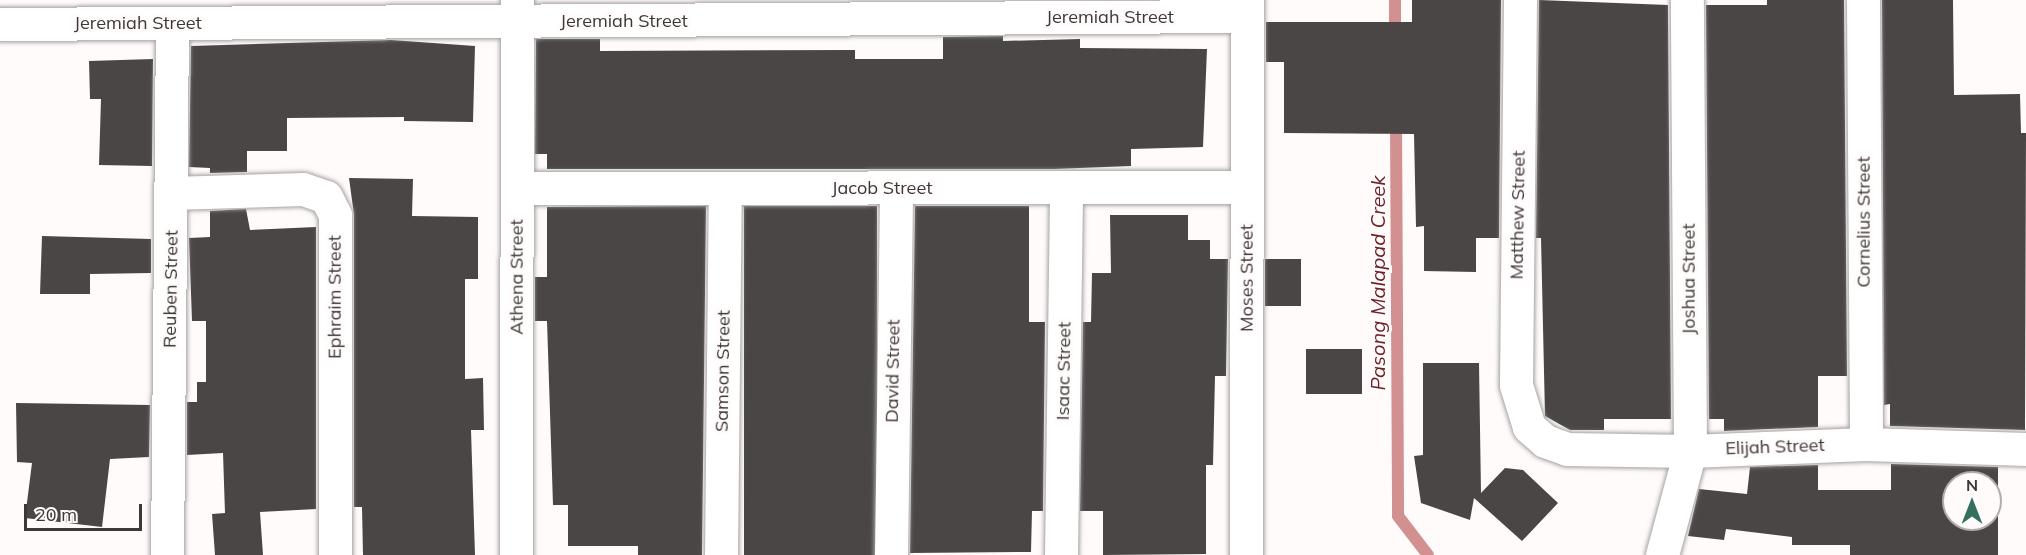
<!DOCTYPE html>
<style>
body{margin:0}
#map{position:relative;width:2026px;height:555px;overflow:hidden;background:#fffbfa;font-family:Mulish,sans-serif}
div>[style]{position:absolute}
.stream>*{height:12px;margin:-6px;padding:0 6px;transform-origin:6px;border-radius:6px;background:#d29190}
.building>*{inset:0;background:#4a4646;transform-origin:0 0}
.roads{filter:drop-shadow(0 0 2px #a7a2a2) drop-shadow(0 0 2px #a7a2a2)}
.minor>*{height:33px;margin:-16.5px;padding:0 16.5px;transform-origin:16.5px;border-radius:16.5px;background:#fff}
span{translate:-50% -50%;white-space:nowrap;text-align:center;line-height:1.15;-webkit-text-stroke:6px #fffbfa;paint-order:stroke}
.street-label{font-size:18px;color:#3a3838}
.water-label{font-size:20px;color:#6d2026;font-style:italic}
.north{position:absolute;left:1942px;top:471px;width:60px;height:60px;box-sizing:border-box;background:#fffbfa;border:2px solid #b0adac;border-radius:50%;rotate:0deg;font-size:16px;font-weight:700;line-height:24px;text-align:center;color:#3a3838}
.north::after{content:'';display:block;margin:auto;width:21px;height:27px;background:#33705d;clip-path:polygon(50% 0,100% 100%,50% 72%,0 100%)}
.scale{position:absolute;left:24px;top:504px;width:118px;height:27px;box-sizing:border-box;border:3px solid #3a3838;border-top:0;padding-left:8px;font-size:18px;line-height:21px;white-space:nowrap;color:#3a3838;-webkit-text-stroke:4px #fffbfa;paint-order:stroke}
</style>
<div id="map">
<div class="stream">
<div style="left:1395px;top:0;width:36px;rotate:90deg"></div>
<div style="left:1396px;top:120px;width:396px;rotate:89.7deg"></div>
<div style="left:1398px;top:516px;width:49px;rotate:52.4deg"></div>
</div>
<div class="building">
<div style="clip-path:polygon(1412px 0,1501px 0,1499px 238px,1476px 238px,1476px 272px,1424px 271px,1424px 226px,1416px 227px,1414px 134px,1284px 133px,1284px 62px,1266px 62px,1266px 22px,1412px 22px)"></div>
<div style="clip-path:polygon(1539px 0,1668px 5px,1671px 419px,1604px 419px,1604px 430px,1570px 430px,1545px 416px,1541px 238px,1536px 238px)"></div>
<div style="clip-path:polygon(1767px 0,1844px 0,1847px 376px,1818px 376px,1818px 427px,1724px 431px,1724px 419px,1709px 419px,1706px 5px,1767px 5px)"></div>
<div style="clip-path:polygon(1882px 0,1953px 0,1954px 95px,2020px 94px,2021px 133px,2026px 133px,2025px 430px,1890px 426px,1890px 404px,1884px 405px)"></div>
<div style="clip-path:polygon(1003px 36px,1003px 41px,1080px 39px,1080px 48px,1207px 49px,1203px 147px,1131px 149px,1131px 166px,1054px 169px,547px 169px,547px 154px,535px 154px,536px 39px,600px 39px,600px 51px,855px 50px,855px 59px,943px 59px,943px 37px)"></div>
<div style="clip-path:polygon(391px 40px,475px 46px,473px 122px,404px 121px,404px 117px,287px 118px,287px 151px,247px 151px,247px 172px,210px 173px,210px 168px,189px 167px,191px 46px)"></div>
<div style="clip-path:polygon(153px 59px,152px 166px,99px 165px,101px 99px,90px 99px,89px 61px)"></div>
<div style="clip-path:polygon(349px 178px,413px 179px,412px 216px,478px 217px,478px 279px,465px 279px,465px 379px,483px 378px,484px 430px,471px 430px,475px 555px,363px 555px,362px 507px,354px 507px,354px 215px)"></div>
<div style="clip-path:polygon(706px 206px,702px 555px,638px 555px,638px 546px,568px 546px,568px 505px,553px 505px,547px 321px,535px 321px,535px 277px,547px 277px,547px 207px)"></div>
<div style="left:744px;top:206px;width:133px;height:349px"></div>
<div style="clip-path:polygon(915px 206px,1029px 206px,1029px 322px,1045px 322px,1043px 511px,1032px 511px,1031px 552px,910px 553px)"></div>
<div style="clip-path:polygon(246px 209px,250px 230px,316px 227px,316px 509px,260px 512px,263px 555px,215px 555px,212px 514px,225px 513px,223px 453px,187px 455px,187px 402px,197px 402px,197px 382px,206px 382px,206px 321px,192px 321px,189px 238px,210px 237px,210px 211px)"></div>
<div style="clip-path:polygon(1110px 215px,1188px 215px,1188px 240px,1210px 240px,1210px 259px,1228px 259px,1226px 376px,1215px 376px,1213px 465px,1206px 465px,1206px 554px,1103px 555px,1103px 511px,1080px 511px,1083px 322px,1091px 322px,1092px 273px,1111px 273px)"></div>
<div style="clip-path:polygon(42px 236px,151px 239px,151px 273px,90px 274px,90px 294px,40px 294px)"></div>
<div style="left:1265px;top:259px;width:36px;height:47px"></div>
<div style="left:1306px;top:349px;width:56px;height:45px"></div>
<div style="clip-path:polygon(1423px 363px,1479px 363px,1481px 493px,1505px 468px,1523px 470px,1558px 503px,1522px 541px,1474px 498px,1470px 520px,1421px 503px,1414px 456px,1423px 455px)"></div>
<div style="clip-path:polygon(16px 403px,150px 405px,149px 457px,110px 459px,102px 527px,25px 518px,32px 463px,17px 462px)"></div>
<div style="clip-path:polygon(evenodd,1891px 464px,1998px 467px,1998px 555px,1850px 555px,1850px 545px,1792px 545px,1792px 537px,1726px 529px,1724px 540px,1688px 536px,1699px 489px,1747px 494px,1750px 467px,1818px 465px,1818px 490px,1891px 490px,1891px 464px,1954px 483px,1990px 483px,1990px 519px,1954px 519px,1954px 483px)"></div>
</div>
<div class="roads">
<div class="minor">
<div style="left:1520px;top:0;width:385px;rotate:90.6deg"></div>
<div style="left:1516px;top:385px;width:44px;rotate:72.8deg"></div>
<div style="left:1529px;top:427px;width:21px;rotate:41deg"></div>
<div style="left:1545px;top:441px;width:23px;rotate:20deg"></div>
<div style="left:1567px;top:449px;width:123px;rotate:0.9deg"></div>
<div style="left:1690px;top:451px;width:176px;rotate:-2.3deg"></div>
<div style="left:1866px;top:444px;width:160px;rotate:1.8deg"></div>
<div style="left:1863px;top:0;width:444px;rotate:89.6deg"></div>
<div style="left:0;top:24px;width:1247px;rotate:-0.37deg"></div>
<div style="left:517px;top:188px;width:730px;rotate:-0.08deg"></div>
<div style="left:172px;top:193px;width:131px;rotate:-1.7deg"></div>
<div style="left:303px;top:189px;width:24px;rotate:19deg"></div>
<div style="left:326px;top:197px;width:20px;rotate:63deg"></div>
<div style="left:335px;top:215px;width:340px;rotate:90deg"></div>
<div style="left:167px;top:555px;width:531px;rotate:-89.46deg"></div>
<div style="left:516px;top:555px;width:555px;rotate:-89.9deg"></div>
<div style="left:721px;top:555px;width:367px;rotate:-89.4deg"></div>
<div style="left:891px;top:555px;width:367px;rotate:-89.2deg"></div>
<div style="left:1061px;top:555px;width:368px;rotate:-89.2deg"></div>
<div style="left:1246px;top:555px;width:555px;rotate:-89.9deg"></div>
<div style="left:1662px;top:555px;width:108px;rotate:-74.9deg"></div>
<div style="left:1690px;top:451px;width:451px;rotate:-90.4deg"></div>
</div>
</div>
<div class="street-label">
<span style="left:1110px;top:17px">Jeremiah Street</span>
<span style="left:624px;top:21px">Jeremiah Street</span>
<span style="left:138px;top:23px">Jeremiah Street</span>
<span style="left:882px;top:188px">Jacob Street</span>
<span style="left:1518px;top:215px;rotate:-89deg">Matthew Street</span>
<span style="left:1864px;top:222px;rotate:-90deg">Cornelius Street</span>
<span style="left:517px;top:277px;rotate:-90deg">Athena Street</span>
<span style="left:1247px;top:278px;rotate:-90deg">Moses Street</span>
<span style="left:1689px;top:279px;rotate:-90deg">Joshua Street</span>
<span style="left:171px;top:289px;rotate:-89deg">Reuben Street</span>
<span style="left:335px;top:297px;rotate:-90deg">Ephraim Street</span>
<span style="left:723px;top:371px;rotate:-89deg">Samson Street</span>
<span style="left:893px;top:371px;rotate:-89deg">David Street</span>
<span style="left:1064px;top:371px;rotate:-89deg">Isaac Street</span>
<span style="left:1775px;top:447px;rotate:-2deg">Elijah Street</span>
</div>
<div class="water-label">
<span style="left:1377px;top:283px;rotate:-90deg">Pasong Malapad Creek</span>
</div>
<div class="north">N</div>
<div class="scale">20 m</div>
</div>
